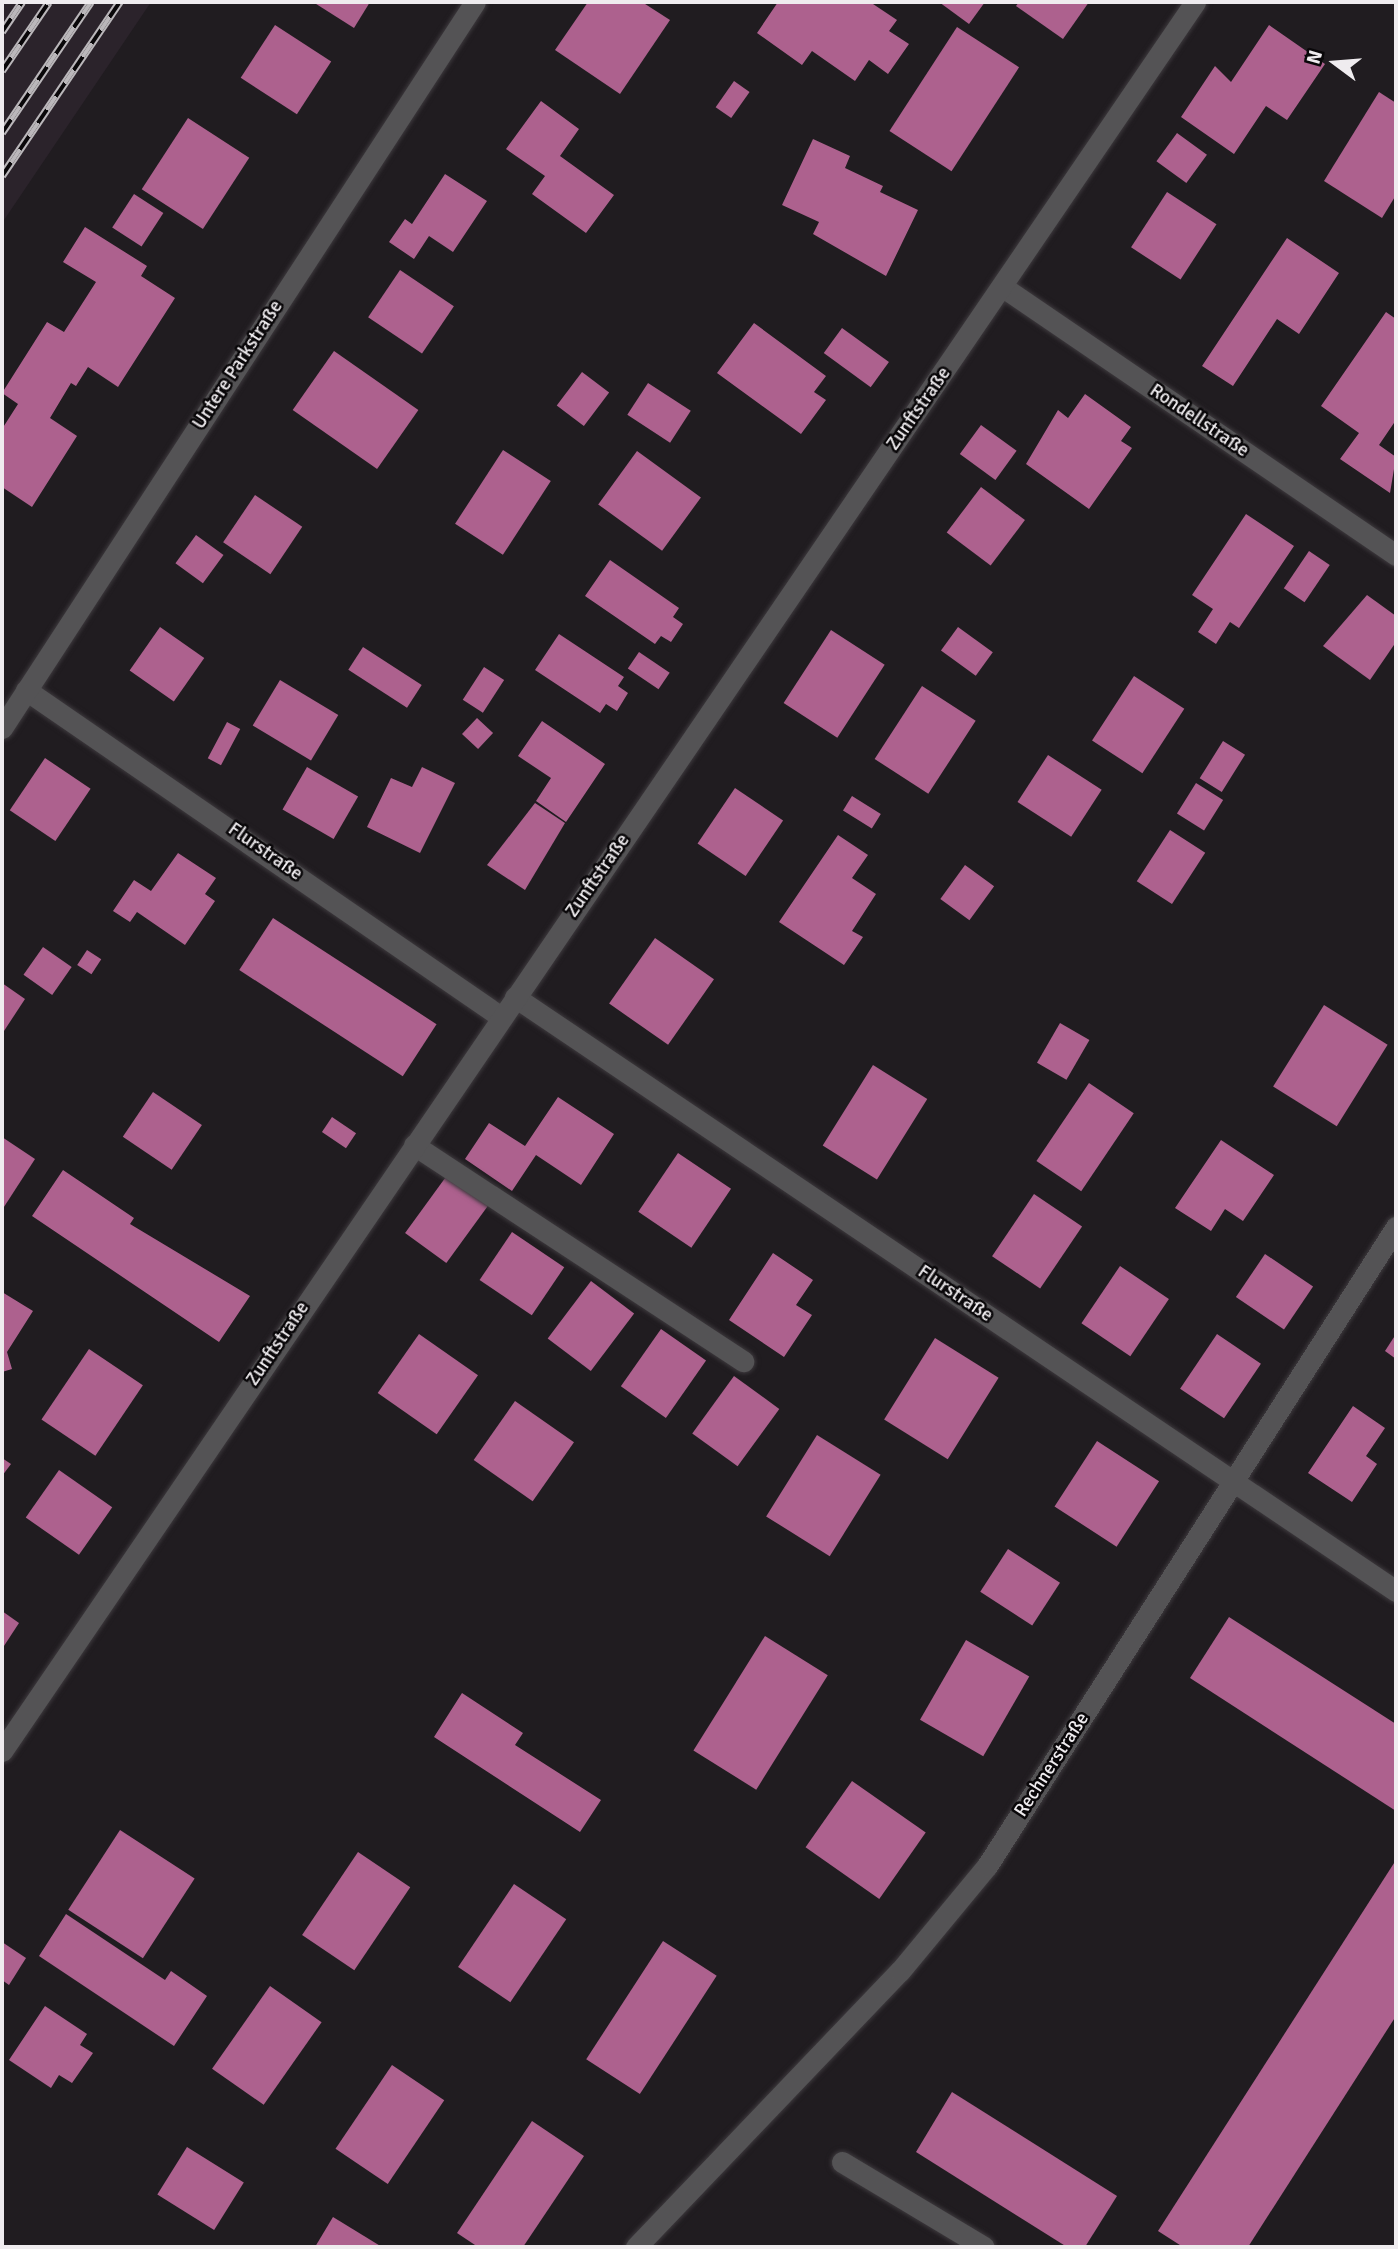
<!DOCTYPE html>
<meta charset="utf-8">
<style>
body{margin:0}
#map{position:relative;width:1398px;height:2249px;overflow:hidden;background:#201c20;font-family:Signika,sans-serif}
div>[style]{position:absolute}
.built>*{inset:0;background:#2b232b}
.building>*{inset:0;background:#ad618e;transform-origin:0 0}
.roads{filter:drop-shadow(0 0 2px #3d393d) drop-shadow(0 0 2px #3d393d)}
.minor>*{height:21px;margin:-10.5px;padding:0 10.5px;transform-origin:10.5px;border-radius:10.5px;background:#545355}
.rail>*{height:8px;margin-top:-4px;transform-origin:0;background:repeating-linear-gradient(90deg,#090709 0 16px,#bab7ba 0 32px);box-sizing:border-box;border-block:2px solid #bab7ba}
span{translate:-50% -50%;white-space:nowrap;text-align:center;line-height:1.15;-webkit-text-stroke:5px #090709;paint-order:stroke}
.street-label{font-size:19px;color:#efecef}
.frame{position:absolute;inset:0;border:4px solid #efecef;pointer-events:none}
.north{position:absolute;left:1300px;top:28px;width:70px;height:70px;-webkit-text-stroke:5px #090709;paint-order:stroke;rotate:286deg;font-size:19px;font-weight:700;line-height:28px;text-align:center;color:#efecef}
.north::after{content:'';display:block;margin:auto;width:24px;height:32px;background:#efecef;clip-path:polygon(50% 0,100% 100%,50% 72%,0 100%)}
</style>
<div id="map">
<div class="built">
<div style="clip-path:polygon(151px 2px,2px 223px,2px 4px)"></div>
</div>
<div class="building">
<div style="clip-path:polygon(313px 2px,370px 2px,354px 28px)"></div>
<div style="clip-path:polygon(588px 2px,642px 2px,670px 20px,620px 94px,555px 50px)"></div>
<div style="clip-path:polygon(778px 2px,870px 2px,897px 20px,889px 31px,909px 44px,888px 74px,869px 60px,855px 81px,812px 51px,802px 65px,757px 33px)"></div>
<div style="clip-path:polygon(939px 2px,985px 2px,969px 24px)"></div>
<div style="clip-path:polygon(1019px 2px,1089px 2px,1063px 39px,1016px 6px)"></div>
<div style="left:275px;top:25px;width:67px;height:63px;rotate:33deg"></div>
<div style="clip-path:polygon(1269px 25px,1325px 64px,1287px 120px,1266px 106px,1234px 154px,1181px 117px,1215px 66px,1231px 82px)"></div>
<div style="left:957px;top:27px;width:74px;height:124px;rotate:33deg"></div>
<div style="left:734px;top:81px;width:19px;height:32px;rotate:35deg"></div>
<div style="clip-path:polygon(1379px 92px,1396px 103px,1396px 195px,1382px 218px,1324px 181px)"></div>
<div style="clip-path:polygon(541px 101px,579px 129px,560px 156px,614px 195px,586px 233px,532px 194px,545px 176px,506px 149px)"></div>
<div style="left:188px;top:118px;width:73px;height:85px;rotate:33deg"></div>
<div style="left:1177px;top:133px;width:37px;height:35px;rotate:36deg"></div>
<div style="clip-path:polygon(813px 139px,850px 156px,845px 168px,883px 186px,880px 192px,918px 210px,886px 276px,813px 234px,819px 222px,782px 205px)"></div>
<div style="clip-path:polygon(445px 174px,487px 201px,453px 252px,429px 236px,414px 259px,389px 242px,405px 219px,412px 224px)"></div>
<div style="left:1167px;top:192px;width:59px;height:66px;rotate:33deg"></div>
<div style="left:134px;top:194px;width:35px;height:40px;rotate:33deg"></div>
<div style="clip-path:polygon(85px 227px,147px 266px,141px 276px,175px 298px,118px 387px,88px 367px,76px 386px,71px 383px,50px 418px,77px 436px,32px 507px,2px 487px,2px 429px,18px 404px,2px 393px,47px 322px,64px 332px,96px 282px,63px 262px)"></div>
<div style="clip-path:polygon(1287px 238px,1339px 273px,1299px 334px,1277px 319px,1233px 386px,1202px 366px)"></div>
<div style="left:400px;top:270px;width:65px;height:57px;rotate:34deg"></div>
<div style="clip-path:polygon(1386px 312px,1396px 319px,1396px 420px,1379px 445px,1396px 457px,1390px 493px,1340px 459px,1359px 433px,1321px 406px)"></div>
<div style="clip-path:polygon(754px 323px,826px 376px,814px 392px,826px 400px,801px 434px,717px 373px)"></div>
<div style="left:842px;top:328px;width:58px;height:31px;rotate:36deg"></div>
<div style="left:334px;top:351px;width:103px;height:72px;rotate:35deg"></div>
<div style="left:582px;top:372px;width:34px;height:42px;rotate:37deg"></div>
<div style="left:648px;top:383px;width:51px;height:38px;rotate:33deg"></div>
<div style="clip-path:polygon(1085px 394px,1131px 427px,1121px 441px,1132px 448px,1089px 509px,1026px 464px,1058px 410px,1068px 418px)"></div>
<div style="left:981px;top:425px;width:44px;height:36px;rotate:36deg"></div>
<div style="left:503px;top:450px;width:57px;height:88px;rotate:33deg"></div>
<div style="left:637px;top:451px;width:79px;height:66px;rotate:36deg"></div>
<div style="left:981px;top:487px;width:55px;height:57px;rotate:37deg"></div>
<div style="left:255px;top:495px;width:57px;height:57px;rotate:34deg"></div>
<div style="clip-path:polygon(1246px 514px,1294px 546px,1239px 628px,1230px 622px,1216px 644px,1198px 632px,1213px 609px,1192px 595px)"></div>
<div style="left:196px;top:535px;width:34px;height:35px;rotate:36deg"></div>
<div style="left:1309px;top:551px;width:25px;height:45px;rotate:34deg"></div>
<div style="clip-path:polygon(610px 560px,679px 608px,673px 617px,683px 624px,671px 642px,661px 636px,655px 644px,585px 596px)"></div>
<div style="clip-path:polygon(1367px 595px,1396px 616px,1396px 642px,1370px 680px,1323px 646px)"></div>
<div style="left:160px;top:627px;width:54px;height:53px;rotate:35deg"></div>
<div style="left:958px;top:627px;width:43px;height:29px;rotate:36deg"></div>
<div style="left:831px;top:630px;width:64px;height:87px;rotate:33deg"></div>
<div style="clip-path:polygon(559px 634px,624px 677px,618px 686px,628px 693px,617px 711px,606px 704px,600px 713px,535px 670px)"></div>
<div style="left:363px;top:647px;width:70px;height:27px;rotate:33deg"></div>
<div style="left:639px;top:652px;width:37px;height:20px;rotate:34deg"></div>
<div style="left:484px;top:667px;width:24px;height:39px;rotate:33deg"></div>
<div style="left:1134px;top:676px;width:60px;height:77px;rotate:33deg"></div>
<div style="left:280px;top:680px;width:68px;height:53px;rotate:31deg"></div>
<div style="left:922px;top:686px;width:64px;height:87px;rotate:33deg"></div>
<div style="left:477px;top:718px;width:22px;height:22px;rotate:43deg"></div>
<div style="clip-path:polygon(542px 721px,605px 764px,566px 822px,536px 801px,551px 778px,518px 756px)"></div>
<div style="left:227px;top:722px;width:15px;height:41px;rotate:28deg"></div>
<div style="left:1223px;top:741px;width:26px;height:44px;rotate:32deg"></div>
<div style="left:1048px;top:755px;width:64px;height:56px;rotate:33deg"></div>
<div style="left:45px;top:758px;width:55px;height:63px;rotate:34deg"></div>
<div style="left:307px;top:767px;width:59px;height:49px;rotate:30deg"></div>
<div style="clip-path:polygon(422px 767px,455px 783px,420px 853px,367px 827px,391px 778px,412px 787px)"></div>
<div style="left:1196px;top:783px;width:32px;height:36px;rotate:32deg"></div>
<div style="left:735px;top:788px;width:58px;height:67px;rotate:34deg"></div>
<div style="left:852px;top:796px;width:34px;height:17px;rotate:32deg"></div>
<div style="clip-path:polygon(535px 803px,565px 823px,525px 890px,487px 865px)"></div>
<div style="left:1170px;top:830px;width:42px;height:61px;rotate:33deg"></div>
<div style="clip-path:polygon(838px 835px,868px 855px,852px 878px,876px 894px,852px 931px,863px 937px,844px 965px,779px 922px)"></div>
<div style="clip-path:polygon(178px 853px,216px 878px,205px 894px,215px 901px,185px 945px,137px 912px,130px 922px,113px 911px,134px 880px,151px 891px)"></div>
<div style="left:965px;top:865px;width:36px;height:42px;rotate:36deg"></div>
<div style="left:273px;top:918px;width:195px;height:62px;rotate:33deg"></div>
<div style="left:655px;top:938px;width:72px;height:80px;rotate:35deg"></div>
<div style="left:43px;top:947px;width:35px;height:34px;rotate:35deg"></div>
<div style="left:87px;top:950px;width:17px;height:18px;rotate:33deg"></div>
<div style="clip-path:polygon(2px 983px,25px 999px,2px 1034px)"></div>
<div style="left:1324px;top:1005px;width:75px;height:96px;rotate:32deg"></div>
<div style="left:1060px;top:1023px;width:34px;height:46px;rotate:30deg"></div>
<div style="left:873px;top:1065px;width:64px;height:95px;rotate:32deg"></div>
<div style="left:1089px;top:1083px;width:54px;height:94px;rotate:34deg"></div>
<div style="left:153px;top:1092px;width:59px;height:54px;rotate:34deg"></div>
<div style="clip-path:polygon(558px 1097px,614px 1134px,581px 1185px,536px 1155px,512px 1191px,465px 1159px,489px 1123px,525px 1146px)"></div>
<div style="left:332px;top:1117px;width:29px;height:18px;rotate:34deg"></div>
<div style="clip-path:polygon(2px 1137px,35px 1159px,2px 1210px)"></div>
<div style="clip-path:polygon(1221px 1140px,1274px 1175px,1243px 1221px,1225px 1209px,1211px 1231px,1175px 1208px)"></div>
<div style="left:678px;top:1153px;width:64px;height:71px;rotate:34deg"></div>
<div style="clip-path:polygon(63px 1170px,134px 1218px,130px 1224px,250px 1296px,219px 1342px,32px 1216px)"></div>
<div style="left:448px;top:1174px;width:51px;height:73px;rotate:36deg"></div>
<div style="left:1034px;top:1194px;width:58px;height:75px;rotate:34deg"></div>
<div style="left:512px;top:1232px;width:63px;height:58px;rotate:34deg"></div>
<div style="clip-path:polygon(773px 1253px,813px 1280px,796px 1305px,812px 1315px,784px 1357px,729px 1320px)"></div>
<div style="left:1265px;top:1254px;width:58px;height:52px;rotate:34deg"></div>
<div style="left:1120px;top:1266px;width:59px;height:69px;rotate:34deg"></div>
<div style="left:591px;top:1281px;width:54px;height:72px;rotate:37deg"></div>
<div style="clip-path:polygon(2px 1292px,33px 1311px,7px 1352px,12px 1369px,2px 1372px)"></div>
<div style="left:661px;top:1329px;width:55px;height:70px;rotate:35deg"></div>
<div style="left:419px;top:1334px;width:72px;height:72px;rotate:35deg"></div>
<div style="left:1217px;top:1334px;width:53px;height:66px;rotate:34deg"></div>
<div style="clip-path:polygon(1396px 1334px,1396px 1359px,1385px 1351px)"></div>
<div style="left:935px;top:1338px;width:75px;height:96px;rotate:32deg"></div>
<div style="left:89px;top:1349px;width:65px;height:85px;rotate:34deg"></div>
<div style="left:734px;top:1376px;width:56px;height:71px;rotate:36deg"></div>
<div style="left:515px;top:1401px;width:72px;height:72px;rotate:35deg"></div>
<div style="clip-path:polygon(1353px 1406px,1385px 1428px,1366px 1456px,1377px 1464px,1352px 1502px,1308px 1473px)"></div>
<div style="left:817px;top:1435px;width:75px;height:96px;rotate:32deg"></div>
<div style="left:1097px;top:1441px;width:74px;height:78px;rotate:33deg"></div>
<div style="clip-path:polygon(2px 1458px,11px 1464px,2px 1476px)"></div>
<div style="left:59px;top:1470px;width:65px;height:58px;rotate:35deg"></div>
<div style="left:1008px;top:1549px;width:62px;height:51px;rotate:33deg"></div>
<div style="clip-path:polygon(2px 1611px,19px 1623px,2px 1649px)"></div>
<div style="clip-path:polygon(1229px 1617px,1396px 1724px,1396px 1811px,1190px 1678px)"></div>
<div style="left:765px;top:1636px;width:74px;height:135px;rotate:32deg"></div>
<div style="left:966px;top:1640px;width:73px;height:92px;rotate:30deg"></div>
<div style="clip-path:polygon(462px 1693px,523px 1733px,515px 1745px,601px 1800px,580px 1832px,434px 1737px)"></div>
<div style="left:852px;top:1781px;width:90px;height:81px;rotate:35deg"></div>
<div style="left:120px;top:1830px;width:89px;height:95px;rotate:33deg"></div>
<div style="left:358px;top:1852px;width:63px;height:100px;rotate:34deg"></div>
<div style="clip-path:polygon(1396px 1860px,1396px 2016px,1248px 2247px,1183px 2247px,1158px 2231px)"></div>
<div style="left:514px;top:1884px;width:63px;height:100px;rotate:34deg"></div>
<div style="clip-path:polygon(66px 1914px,165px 1980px,171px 1971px,207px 1996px,174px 2046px,39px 1956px)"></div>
<div style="left:663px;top:1941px;width:64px;height:141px;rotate:33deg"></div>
<div style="clip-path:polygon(2px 1942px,26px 1958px,9px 1985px,2px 1980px)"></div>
<div style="left:270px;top:1986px;width:63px;height:101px;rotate:35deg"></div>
<div style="clip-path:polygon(45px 2006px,87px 2034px,80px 2045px,93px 2053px,72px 2083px,59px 2075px,51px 2088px,9px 2060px)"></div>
<div style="left:392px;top:2065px;width:63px;height:101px;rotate:34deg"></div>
<div style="clip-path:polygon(952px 2092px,1117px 2196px,1085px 2247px,1067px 2247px,916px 2152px)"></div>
<div style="clip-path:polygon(532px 2121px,584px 2156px,523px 2247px,478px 2247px,457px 2233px)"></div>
<div style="left:187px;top:2147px;width:67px;height:56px;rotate:32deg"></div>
<div style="clip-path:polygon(333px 2217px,382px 2247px,315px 2247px)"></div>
</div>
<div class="roads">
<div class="minor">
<div style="left:1003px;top:287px;width:476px;rotate:34.3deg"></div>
<div style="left:26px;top:690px;width:577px;rotate:34.54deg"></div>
<div style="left:2px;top:728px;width:866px;rotate:-56.92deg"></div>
<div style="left:515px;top:997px;width:1063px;rotate:33.99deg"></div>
<div style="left:414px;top:1145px;width:394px;rotate:33.3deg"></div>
<div style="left:2px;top:1751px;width:2117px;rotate:-55.7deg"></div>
<div style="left:842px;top:2162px;width:165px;rotate:30.9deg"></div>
<div style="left:636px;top:2247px;width:382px;rotate:-46.3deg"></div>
<div style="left:900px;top:1971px;width:136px;rotate:-50.4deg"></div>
<div style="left:987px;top:1866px;width:759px;rotate:-57.38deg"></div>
</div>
</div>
<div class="rail">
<div style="left:2px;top:32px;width:36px;rotate:-56deg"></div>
<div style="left:2px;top:71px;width:83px;rotate:-55.7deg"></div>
<div style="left:2px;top:133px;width:158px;rotate:-55.8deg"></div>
<div style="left:2px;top:176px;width:210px;rotate:-55.9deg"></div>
</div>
<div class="street-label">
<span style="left:238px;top:365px;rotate:-57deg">Untere Parkstraße</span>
<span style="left:919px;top:409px;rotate:-55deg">Zunftstraße</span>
<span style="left:1199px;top:421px;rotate:34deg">Rondellstraße</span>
<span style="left:265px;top:852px;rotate:35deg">Flurstraße</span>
<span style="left:598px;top:876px;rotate:-55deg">Zunftstraße</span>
<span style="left:955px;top:1294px;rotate:34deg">Flurstraße</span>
<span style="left:278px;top:1344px;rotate:-56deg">Zunftstraße</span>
<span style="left:1052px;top:1765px;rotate:-57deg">Rechnerstraße</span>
</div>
<div class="frame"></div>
<div class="north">N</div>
</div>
